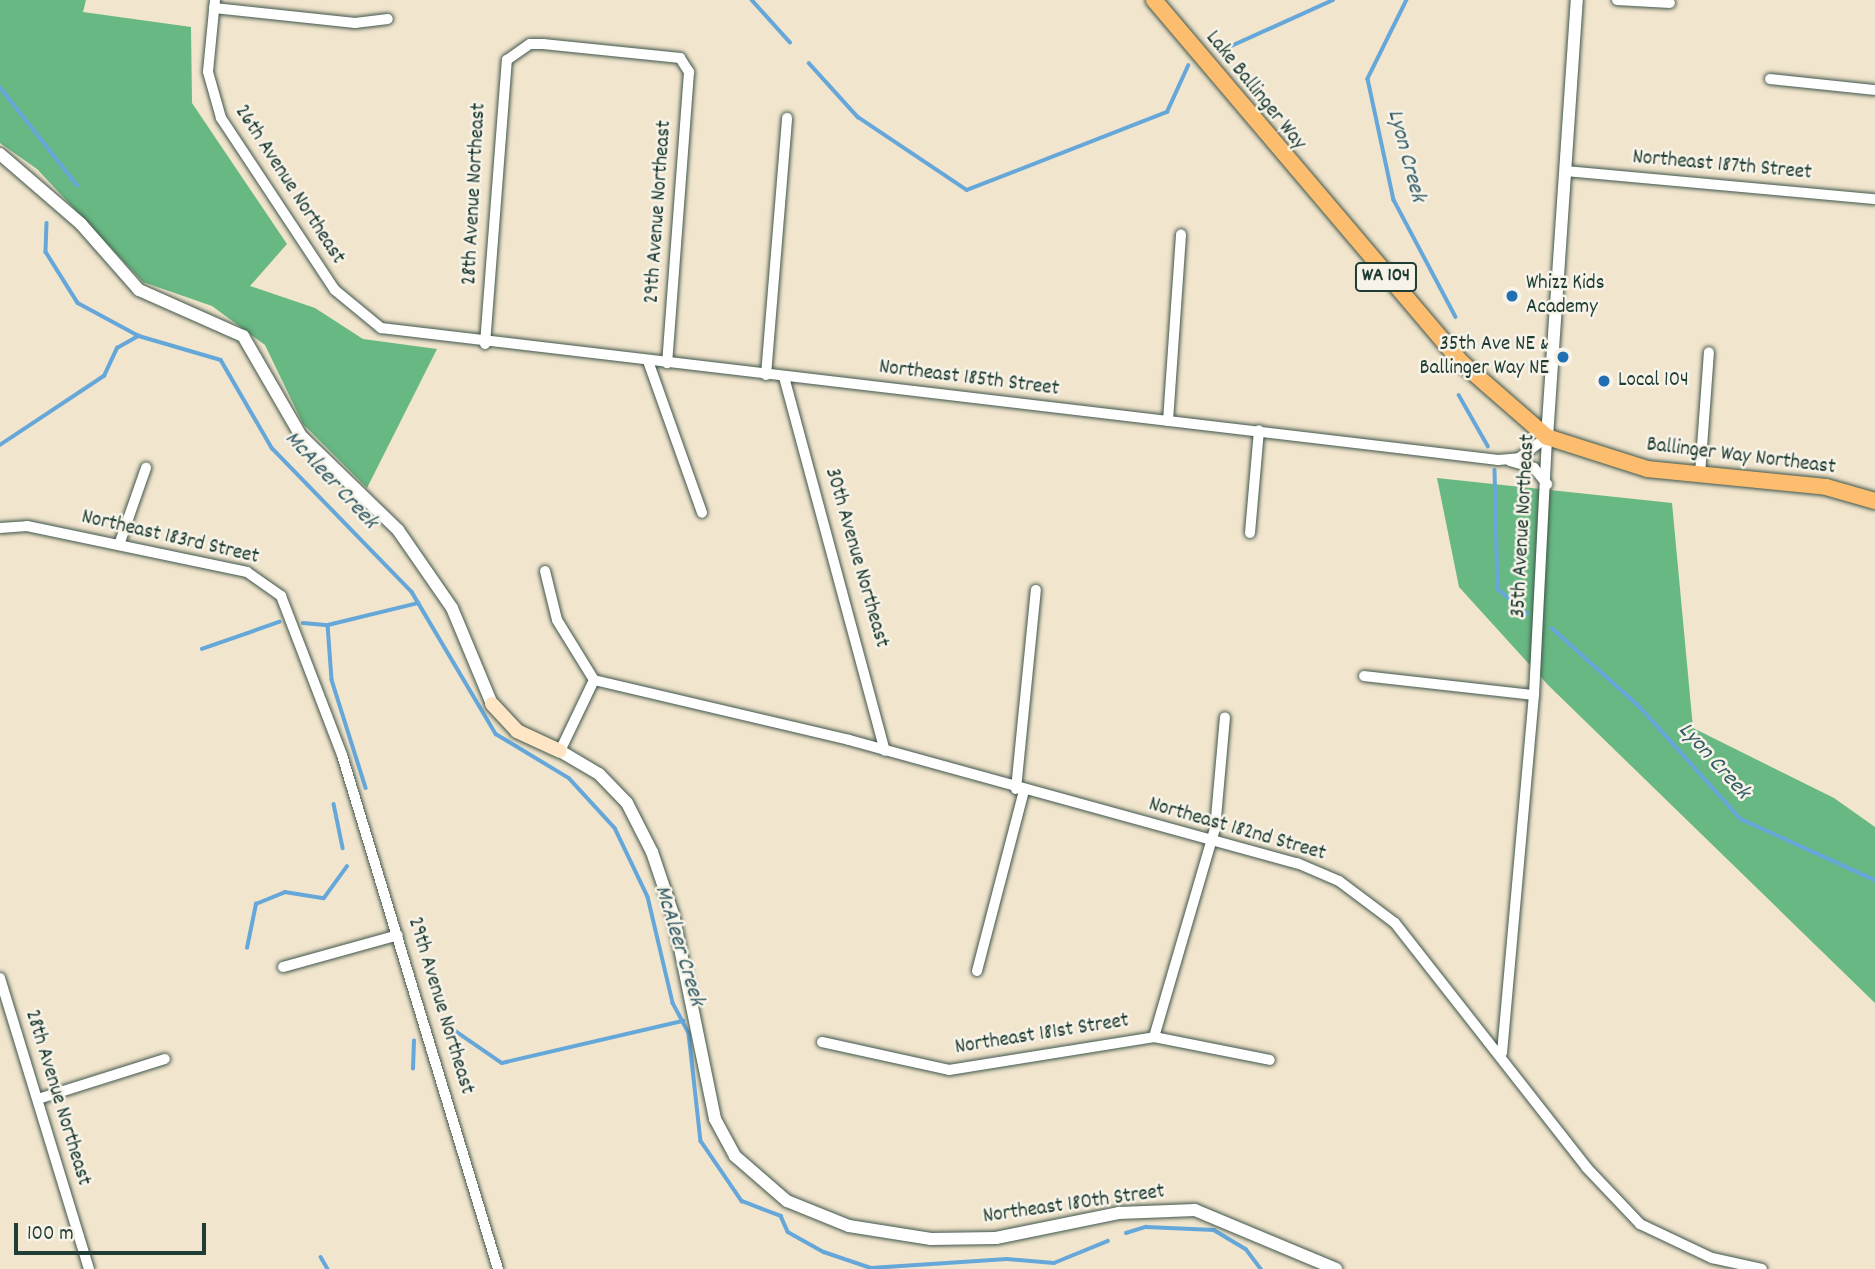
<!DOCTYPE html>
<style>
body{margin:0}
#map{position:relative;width:1875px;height:1269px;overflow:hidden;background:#f2e5cd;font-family:Dekko,sans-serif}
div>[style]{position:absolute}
.forest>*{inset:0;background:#68b883}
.stream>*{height:3.5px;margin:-1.75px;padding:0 1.75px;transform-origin:1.75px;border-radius:1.75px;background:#66a7da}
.roads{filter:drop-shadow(0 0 2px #3f564b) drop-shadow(0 0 2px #3f564b)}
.minor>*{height:10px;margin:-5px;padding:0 5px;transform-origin:5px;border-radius:5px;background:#fff}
.tertiary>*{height:12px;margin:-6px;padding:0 6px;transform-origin:6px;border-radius:6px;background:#fff}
.secondary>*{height:14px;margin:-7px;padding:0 7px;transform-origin:7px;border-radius:7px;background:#fee5c5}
.primary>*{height:16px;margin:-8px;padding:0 8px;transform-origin:8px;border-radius:8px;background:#fcbd6f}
.dots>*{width:19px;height:19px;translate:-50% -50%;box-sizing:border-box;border:4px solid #f7f3e8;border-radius:50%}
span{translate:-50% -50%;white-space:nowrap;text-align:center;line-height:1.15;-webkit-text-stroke:5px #f7f3e8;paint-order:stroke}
.shield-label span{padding:2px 5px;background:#f7f3e8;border:2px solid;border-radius:5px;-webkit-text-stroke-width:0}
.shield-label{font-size:19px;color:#1f3d34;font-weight:700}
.street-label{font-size:21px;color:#1f3d34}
.poi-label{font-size:21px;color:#1f3d34}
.left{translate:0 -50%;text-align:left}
.right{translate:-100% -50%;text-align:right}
.water-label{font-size:23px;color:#345d66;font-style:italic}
.scale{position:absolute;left:14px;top:1223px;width:192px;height:32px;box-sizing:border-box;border:4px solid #1f3d34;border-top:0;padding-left:9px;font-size:21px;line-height:24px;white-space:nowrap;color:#1f3d34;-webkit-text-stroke:5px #f7f3e8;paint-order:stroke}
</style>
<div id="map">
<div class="forest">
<div style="clip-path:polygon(0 0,86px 0,83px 12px,191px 27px,192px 103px,287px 244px,250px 286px,315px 308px,363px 339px,437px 349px,367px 488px,303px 424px,265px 345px,212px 306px,143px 282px,37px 169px,0 143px)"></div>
<div style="clip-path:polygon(1437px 478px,1672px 503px,1693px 728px,1834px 798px,1875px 827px,1875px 1003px,1548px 685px,1459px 587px)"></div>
</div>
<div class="stream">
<div style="left:752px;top:0;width:57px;rotate:47.9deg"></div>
<div style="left:1407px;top:0;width:88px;rotate:116.3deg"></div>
<div style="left:1368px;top:79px;width:124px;rotate:77.9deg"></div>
<div style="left:1394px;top:200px;width:132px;rotate:62.1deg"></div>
<div style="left:1218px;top:52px;width:126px;rotate:-24.3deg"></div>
<div style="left:809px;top:63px;width:73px;rotate:47.8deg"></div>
<div style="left:858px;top:117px;width:131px;rotate:33.8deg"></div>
<div style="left:967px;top:190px;width:215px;rotate:-21.3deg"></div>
<div style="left:1167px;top:112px;width:51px;rotate:-65.5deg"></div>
<div style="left:0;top:87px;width:125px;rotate:51.8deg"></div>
<div style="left:47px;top:223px;width:29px;rotate:92deg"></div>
<div style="left:46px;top:252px;width:60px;rotate:57.9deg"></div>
<div style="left:78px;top:303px;width:69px;rotate:28.4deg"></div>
<div style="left:139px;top:336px;width:85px;rotate:16.3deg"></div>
<div style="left:221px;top:360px;width:102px;rotate:59.9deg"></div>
<div style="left:272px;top:448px;width:201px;rotate:45.8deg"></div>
<div style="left:412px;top:592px;width:165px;rotate:59.4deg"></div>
<div style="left:496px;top:734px;width:85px;rotate:31.1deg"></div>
<div style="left:569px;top:778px;width:68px;rotate:47.4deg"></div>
<div style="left:615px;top:828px;width:76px;rotate:64.4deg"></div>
<div style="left:648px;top:897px;width:109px;rotate:76.7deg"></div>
<div style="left:673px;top:1003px;width:34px;rotate:62deg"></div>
<div style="left:689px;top:1033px;width:109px;rotate:83.7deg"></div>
<div style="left:701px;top:1141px;width:73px;rotate:55.7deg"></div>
<div style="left:742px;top:1201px;width:42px;rotate:21deg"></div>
<div style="left:781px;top:1216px;width:17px;rotate:66deg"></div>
<div style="left:788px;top:1232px;width:41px;rotate:29.1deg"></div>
<div style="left:824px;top:1252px;width:50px;rotate:18.8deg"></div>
<div style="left:871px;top:1268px;width:136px;rotate:-3.8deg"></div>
<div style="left:1007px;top:1259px;width:47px;rotate:4.9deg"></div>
<div style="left:1054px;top:1263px;width:58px;rotate:-22.2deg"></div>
<div style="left:1459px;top:395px;width:59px;rotate:60.4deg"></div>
<div style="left:0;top:445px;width:125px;rotate:-33.6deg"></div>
<div style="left:104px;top:376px;width:31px;rotate:-65deg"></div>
<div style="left:117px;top:348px;width:25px;rotate:-29deg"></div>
<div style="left:1495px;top:470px;width:119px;rotate:88.6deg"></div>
<div style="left:1498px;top:589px;width:38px;rotate:40deg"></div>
<div style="left:303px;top:623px;width:25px;rotate:5deg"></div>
<div style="left:328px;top:625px;width:93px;rotate:-13.7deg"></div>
<div style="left:328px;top:625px;width:55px;rotate:85.8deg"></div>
<div style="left:332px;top:680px;width:113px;rotate:72.5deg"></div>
<div style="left:1552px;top:628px;width:118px;rotate:41.9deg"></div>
<div style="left:1640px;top:707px;width:151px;rotate:48deg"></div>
<div style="left:1741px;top:819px;width:147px;rotate:24.5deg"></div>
<div style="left:202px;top:649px;width:82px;rotate:-19.3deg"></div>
<div style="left:334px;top:804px;width:45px;rotate:78.4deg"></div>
<div style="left:247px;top:948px;width:45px;rotate:-78.4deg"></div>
<div style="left:256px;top:904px;width:31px;rotate:-22deg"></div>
<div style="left:285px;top:892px;width:39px;rotate:9deg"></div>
<div style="left:324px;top:898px;width:39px;rotate:-54deg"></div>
<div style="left:454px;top:1030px;width:58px;rotate:34.5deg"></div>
<div style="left:502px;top:1063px;width:186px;rotate:-13.1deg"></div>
<div style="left:413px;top:1069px;width:28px;rotate:-88deg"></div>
<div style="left:1126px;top:1233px;width:21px;rotate:-17deg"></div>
<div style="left:1146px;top:1227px;width:68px;rotate:2.5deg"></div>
<div style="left:1214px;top:1230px;width:37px;rotate:31deg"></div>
<div style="left:1246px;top:1249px;width:25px;rotate:53deg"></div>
<div style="left:321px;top:1257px;width:14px;rotate:60deg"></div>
</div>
<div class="roads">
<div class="minor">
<div style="left:215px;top:0;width:72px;rotate:95.6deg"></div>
<div style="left:208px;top:72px;width:48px;rotate:74.2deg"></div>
<div style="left:221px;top:118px;width:206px;rotate:56.5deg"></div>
<div style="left:335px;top:290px;width:60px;rotate:39.6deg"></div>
<div style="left:381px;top:328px;width:1125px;rotate:6.74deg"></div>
<div style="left:1498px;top:460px;width:21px;rotate:-5deg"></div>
<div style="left:1519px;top:458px;width:35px;rotate:-37deg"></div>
<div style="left:1617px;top:0;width:53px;rotate:3.2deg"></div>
<div style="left:214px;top:8px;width:142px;rotate:6.1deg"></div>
<div style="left:355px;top:23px;width:33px;rotate:-7deg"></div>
<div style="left:1770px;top:79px;width:106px;rotate:6deg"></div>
<div style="left:1565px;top:171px;width:311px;rotate:5.2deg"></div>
<div style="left:485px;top:344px;width:285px;rotate:-85.6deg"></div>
<div style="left:507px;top:60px;width:28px;rotate:-35deg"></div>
<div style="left:530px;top:44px;width:13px"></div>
<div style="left:543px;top:44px;width:138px;rotate:5.8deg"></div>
<div style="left:680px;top:58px;width:17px;rotate:57deg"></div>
<div style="left:689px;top:72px;width:292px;rotate:94.3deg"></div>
<div style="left:648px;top:361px;width:161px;rotate:70.4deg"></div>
<div style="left:766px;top:375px;width:258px;rotate:-85.3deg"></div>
<div style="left:784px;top:377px;width:387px;rotate:74.9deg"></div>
<div style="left:1168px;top:421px;width:187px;rotate:-86deg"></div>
<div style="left:1510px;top:461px;width:25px;rotate:16deg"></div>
<div style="left:1534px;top:468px;width:21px;rotate:51deg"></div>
<div style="left:1700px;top:474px;width:122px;rotate:-85.8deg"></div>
<div style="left:0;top:528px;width:27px;rotate:-4deg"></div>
<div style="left:27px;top:526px;width:225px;rotate:11.8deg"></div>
<div style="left:247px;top:572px;width:42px;rotate:35.2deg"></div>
<div style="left:281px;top:596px;width:170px;rotate:69deg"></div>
<div style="left:342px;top:755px;width:537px;rotate:73.12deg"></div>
<div style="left:1250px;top:533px;width:103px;rotate:-85deg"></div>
<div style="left:119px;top:545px;width:82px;rotate:-70.7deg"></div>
<div style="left:545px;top:571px;width:50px;rotate:76.2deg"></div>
<div style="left:557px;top:620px;width:70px;rotate:58.3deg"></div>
<div style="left:1364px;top:676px;width:171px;rotate:6.4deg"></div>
<div style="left:594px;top:680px;width:262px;rotate:13.2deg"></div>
<div style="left:849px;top:740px;width:465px;rotate:15.4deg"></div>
<div style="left:1297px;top:863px;width:46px;rotate:23.2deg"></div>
<div style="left:1339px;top:881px;width:70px;rotate:36.9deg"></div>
<div style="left:1395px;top:923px;width:310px;rotate:51.9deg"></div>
<div style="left:1586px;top:1167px;width:79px;rotate:46.5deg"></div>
<div style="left:1640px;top:1224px;width:80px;rotate:25.3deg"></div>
<div style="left:1712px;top:1258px;width:51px;rotate:12.4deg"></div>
<div style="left:560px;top:751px;width:79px;rotate:-64.4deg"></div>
<div style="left:1016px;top:789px;width:200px;rotate:-84.3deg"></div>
<div style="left:283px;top:967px;width:119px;rotate:-15.5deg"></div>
<div style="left:977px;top:971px;width:186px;rotate:-75.4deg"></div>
<div style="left:0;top:978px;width:304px;rotate:73deg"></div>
<div style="left:1154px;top:1037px;width:217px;rotate:-73.7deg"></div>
<div style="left:1215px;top:829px;width:112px;rotate:-84.9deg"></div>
<div style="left:822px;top:1042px;width:130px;rotate:12.4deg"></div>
<div style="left:949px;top:1070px;width:208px;rotate:-9.1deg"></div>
<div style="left:1154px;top:1037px;width:118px;rotate:11.2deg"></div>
<div style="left:1502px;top:1053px;width:359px;rotate:-84.9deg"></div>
<div style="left:1534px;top:695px;width:258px;rotate:-87.1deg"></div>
<div style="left:38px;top:1099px;width:133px;rotate:-17.5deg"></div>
</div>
<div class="tertiary">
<div style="left:0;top:154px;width:107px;rotate:40.8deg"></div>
<div style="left:81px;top:224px;width:88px;rotate:48.7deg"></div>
<div style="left:139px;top:290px;width:114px;rotate:23.9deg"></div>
<div style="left:243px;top:336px;width:116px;rotate:59.9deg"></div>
<div style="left:301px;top:436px;width:135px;rotate:44.1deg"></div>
<div style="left:398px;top:530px;width:95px;rotate:55.3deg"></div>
<div style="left:452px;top:608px;width:104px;rotate:67.4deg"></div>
<div style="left:1547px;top:437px;width:438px;rotate:-86.1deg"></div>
<div style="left:560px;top:751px;width:45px;rotate:30.5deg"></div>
<div style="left:599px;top:774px;width:40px;rotate:46deg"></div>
<div style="left:627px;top:803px;width:55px;rotate:63deg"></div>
<div style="left:652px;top:852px;width:65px;rotate:71.3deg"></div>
<div style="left:673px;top:914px;width:209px;rotate:78.4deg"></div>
<div style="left:715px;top:1119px;width:42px;rotate:61.6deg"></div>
<div style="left:735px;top:1156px;width:69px;rotate:40.9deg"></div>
<div style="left:787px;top:1201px;width:67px;rotate:22deg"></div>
<div style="left:849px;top:1226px;width:83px;rotate:9deg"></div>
<div style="left:931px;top:1239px;width:65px;rotate:-0.9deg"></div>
<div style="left:996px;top:1238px;width:126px;rotate:-11.5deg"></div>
<div style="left:1119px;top:1213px;width:76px;rotate:-2.3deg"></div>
<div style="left:1195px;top:1210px;width:153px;rotate:22.7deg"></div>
</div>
<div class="secondary">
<div style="left:492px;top:704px;width:37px;rotate:47deg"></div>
<div style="left:517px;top:731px;width:47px;rotate:24.9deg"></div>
</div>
<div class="primary">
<div style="left:1154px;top:0;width:475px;rotate:49.7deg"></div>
<div style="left:1461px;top:362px;width:114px;rotate:41.1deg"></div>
<div style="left:1547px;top:437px;width:105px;rotate:17.7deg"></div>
<div style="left:1647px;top:469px;width:180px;rotate:5.7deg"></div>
<div style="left:1826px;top:487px;width:51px;rotate:15.9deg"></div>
</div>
</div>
<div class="dots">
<div style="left:1512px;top:296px;background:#1f6fb2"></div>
<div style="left:1563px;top:357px;background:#1f6fb2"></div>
<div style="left:1604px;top:381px;background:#1f6fb2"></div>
</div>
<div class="shield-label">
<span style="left:1386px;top:277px">WA 104</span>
</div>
<div class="street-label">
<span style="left:1255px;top:91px;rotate:51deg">Lake Ballinger Way</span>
<span style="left:1722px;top:166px;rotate:5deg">Northeast 187th Street</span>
<span style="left:289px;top:185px;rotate:57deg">26th Avenue Northeast</span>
<span style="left:475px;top:194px;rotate:-87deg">28th Avenue Northeast</span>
<span style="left:659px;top:212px;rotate:-86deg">29th Avenue Northeast</span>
<span style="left:969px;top:379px;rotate:7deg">Northeast 185th Street</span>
<span style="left:1741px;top:457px;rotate:7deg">Ballinger Way Northeast</span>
<span style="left:1524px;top:526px;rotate:-87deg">35th Avenue Northeast</span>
<span style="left:170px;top:538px;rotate:13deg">Northeast 183rd Street</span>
<span style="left:856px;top:558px;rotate:74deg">30th Avenue Northeast</span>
<span style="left:1237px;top:830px;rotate:16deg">Northeast 182nd Street</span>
<span style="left:440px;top:1006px;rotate:73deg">29th Avenue Northeast</span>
<span style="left:1042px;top:1035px;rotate:-9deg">Northeast 181st Street</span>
<span style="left:57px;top:1098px;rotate:73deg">28th Avenue Northeast</span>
<span style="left:1074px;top:1205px;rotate:-8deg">Northeast 180th Street</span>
</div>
<div class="poi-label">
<span class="left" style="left:1526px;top:296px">Whizz Kids<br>Academy</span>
<span class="right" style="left:1549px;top:357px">35th Ave NE &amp;<br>Ballinger Way NE</span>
<span class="left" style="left:1618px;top:381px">Local 104</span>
</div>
<div class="water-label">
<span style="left:1405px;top:156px;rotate:75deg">Lyon Creek</span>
<span style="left:330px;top:481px;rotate:47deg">McAleer Creek</span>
<span style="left:1713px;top:762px;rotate:48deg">Lyon Creek</span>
<span style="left:678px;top:946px;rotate:73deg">McAleer Creek</span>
</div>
<div class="scale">100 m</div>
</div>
